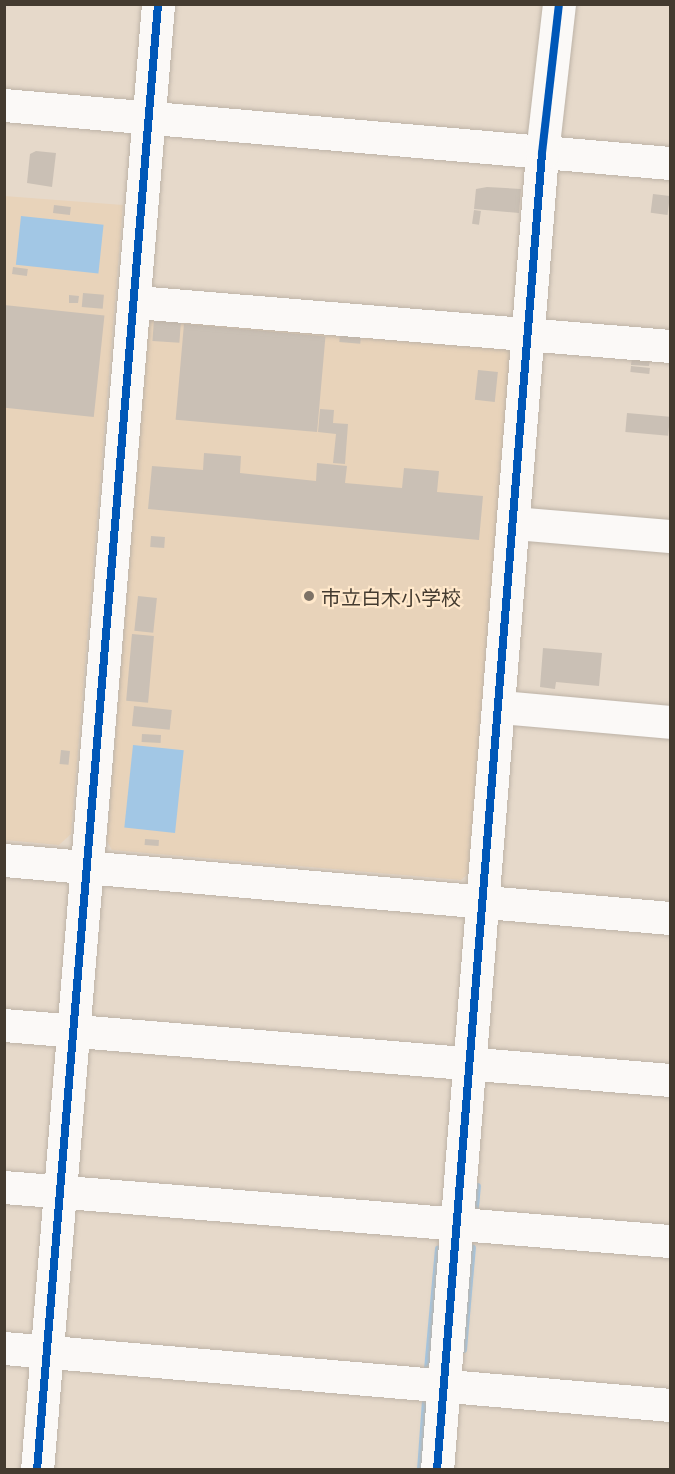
<!DOCTYPE html>
<meta charset="utf-8">
<style>
body{margin:0}
#map{position:relative;width:675px;height:1474px;overflow:hidden;background:#e6d9ca;font-family:Literata,"Noto Sans JP",serif}
div>[style]{position:absolute}
.built>*{inset:0;background:#e8d3ba}
.water>*{inset:0;background:#a2c7e5;transform-origin:0 0}
.stream>*{height:7px;margin:-3.5px;padding:0 3.5px;transform-origin:3.5px;border-radius:3.5px;background:#a2c7e5}
.building>*{inset:0;background:#cac0b5;transform-origin:0 0}
.roads{filter:drop-shadow(0 0 2px #bdb3a7) drop-shadow(0 0 2px #bdb3a7)}
.minor>*{height:33px;margin:-16.5px;padding:0 16.5px;transform-origin:16.5px;border-radius:16.5px;background:#fbf9f7}
.cycleway>*{height:8px;margin:-4px;padding:0 4px;transform-origin:4px;border-radius:4px;background:#0057b8}
.dots>*{width:16px;height:16px;translate:-50% -50%;box-sizing:border-box;border:3px solid #ffe8cb;border-radius:50%}
span{translate:-50% -50%;white-space:nowrap;text-align:center;line-height:1.15;-webkit-text-stroke:4.5px #ffe8cb;paint-order:stroke}
.poi-label{font-size:20px;color:#443b30}
.left{translate:0 -50%;text-align:left}
.frame{position:absolute;inset:0;border:6px solid #443b30;pointer-events:none}
</style>
<div id="map">
<div class="built">
<div style="clip-path:polygon(4px 196px,123px 205px,71px 834px,59px 845px,5px 840px)"></div>
<div style="clip-path:polygon(156px 314px,508px 346px,512px 351px,470px 872px,461px 880px,112px 850px,107px 841px,149px 320px)"></div>
</div>
<div class="water">
<div style="left:21px;top:216px;width:83px;height:49px;rotate:6deg"></div>
<div style="left:133px;top:745px;width:51px;height:83px;rotate:6deg"></div>
</div>
<div class="stream">
<div style="left:475px;top:1207px;width:21px;rotate:-85deg"></div>
<div style="left:463px;top:1349px;width:102px;rotate:-85deg"></div>
<div style="left:427px;top:1369px;width:121px;rotate:-84.8deg"></div>
<div style="left:420px;top:1470px;width:69px;rotate:-85.9deg"></div>
</div>
<div class="building">
<div style="clip-path:polygon(36px 151px,56px 153px,52px 187px,27px 183px,30px 154px)"></div>
<div style="clip-path:polygon(487px 187px,521px 189px,519px 213px,474px 209px,476px 189px)"></div>
<div style="left:653px;top:194px;width:17px;height:19px;rotate:7deg"></div>
<div style="left:54px;top:205px;width:17px;height:8px;rotate:7deg"></div>
<div style="left:474px;top:210px;width:7px;height:14px;rotate:8deg"></div>
<div style="left:13px;top:267px;width:15px;height:7px;rotate:8deg"></div>
<div style="left:83px;top:293px;width:21px;height:14px;rotate:5deg"></div>
<div style="clip-path:polygon(69px 295px,79px 296px,78px 303px,69px 303px)"></div>
<div style="left:4px;top:305px;width:101px;height:102px;rotate:6deg"></div>
<div style="left:154px;top:319px;width:27px;height:22px;rotate:4deg"></div>
<div style="left:184px;top:324px;width:142px;height:96px;rotate:5deg"></div>
<div style="left:340px;top:334px;width:21px;height:8px;rotate:5deg"></div>
<div style="clip-path:polygon(632px 357px,650px 359px,649px 366px,631px 365px)"></div>
<div style="left:631px;top:366px;width:19px;height:6px;rotate:6deg"></div>
<div style="left:478px;top:370px;width:20px;height:30px;rotate:6deg"></div>
<div style="clip-path:polygon(320px 409px,334px 410px,333px 423px,348px 424px,345px 464px,333px 463px,336px 434px,318px 432px)"></div>
<div style="left:627px;top:413px;width:43px;height:19px;rotate:5deg"></div>
<div style="clip-path:polygon(204px 453px,241px 456px,240px 473px,316px 481px,317px 463px,347px 466px,345px 483px,402px 488px,404px 468px,439px 471px,437px 492px,483px 496px,479px 540px,148px 509px,152px 466px,203px 470px)"></div>
<div style="left:151px;top:536px;width:14px;height:11px;rotate:4deg"></div>
<div style="left:138px;top:596px;width:19px;height:35px;rotate:6deg"></div>
<div style="left:132px;top:634px;width:22px;height:67px;rotate:5deg"></div>
<div style="clip-path:polygon(543px 648px,602px 653px,599px 686px,556px 682px,555px 689px,540px 687px)"></div>
<div style="left:134px;top:706px;width:38px;height:20px;rotate:6deg"></div>
<div style="left:142px;top:734px;width:19px;height:8px;rotate:3deg"></div>
<div style="left:61px;top:750px;width:9px;height:14px;rotate:6deg"></div>
<div style="left:145px;top:839px;width:14px;height:6px;rotate:4deg"></div>
</div>
<div class="roads">
<div class="minor">
<div style="left:4px;top:105px;width:669px;rotate:4.98deg"></div>
<div style="left:136px;top:302px;width:536px;rotate:4.71deg"></div>
<div style="left:514px;top:523px;width:157px;rotate:4.8deg"></div>
<div style="left:500px;top:707px;width:171px;rotate:5deg"></div>
<div style="left:4px;top:860px;width:669px;rotate:4.98deg"></div>
<div style="left:4px;top:1025px;width:668px;rotate:4.72deg"></div>
<div style="left:4px;top:1187px;width:668px;rotate:4.64deg"></div>
<div style="left:4px;top:1348px;width:668px;rotate:4.89deg"></div>
<div style="left:37px;top:1470px;width:1471px;rotate:-85.28deg"></div>
<div style="left:437px;top:1470px;width:1321px;rotate:-85.44deg"></div>
<div style="left:542px;top:153px;width:150px;rotate:-83.5deg"></div>
</div>
</div>
<div class="cycleway">
<div style="left:37px;top:1470px;width:1471px;rotate:-85.28deg"></div>
<div style="left:437px;top:1470px;width:1321px;rotate:-85.44deg"></div>
<div style="left:542px;top:153px;width:150px;rotate:-83.5deg"></div>
</div>
<div class="dots">
<div style="left:309px;top:596px;background:#7d7266"></div>
</div>
<div class="poi-label">
<span class="left" style="left:321px;top:596px">市立白木小学校</span>
</div>
<div class="frame"></div>
</div>
